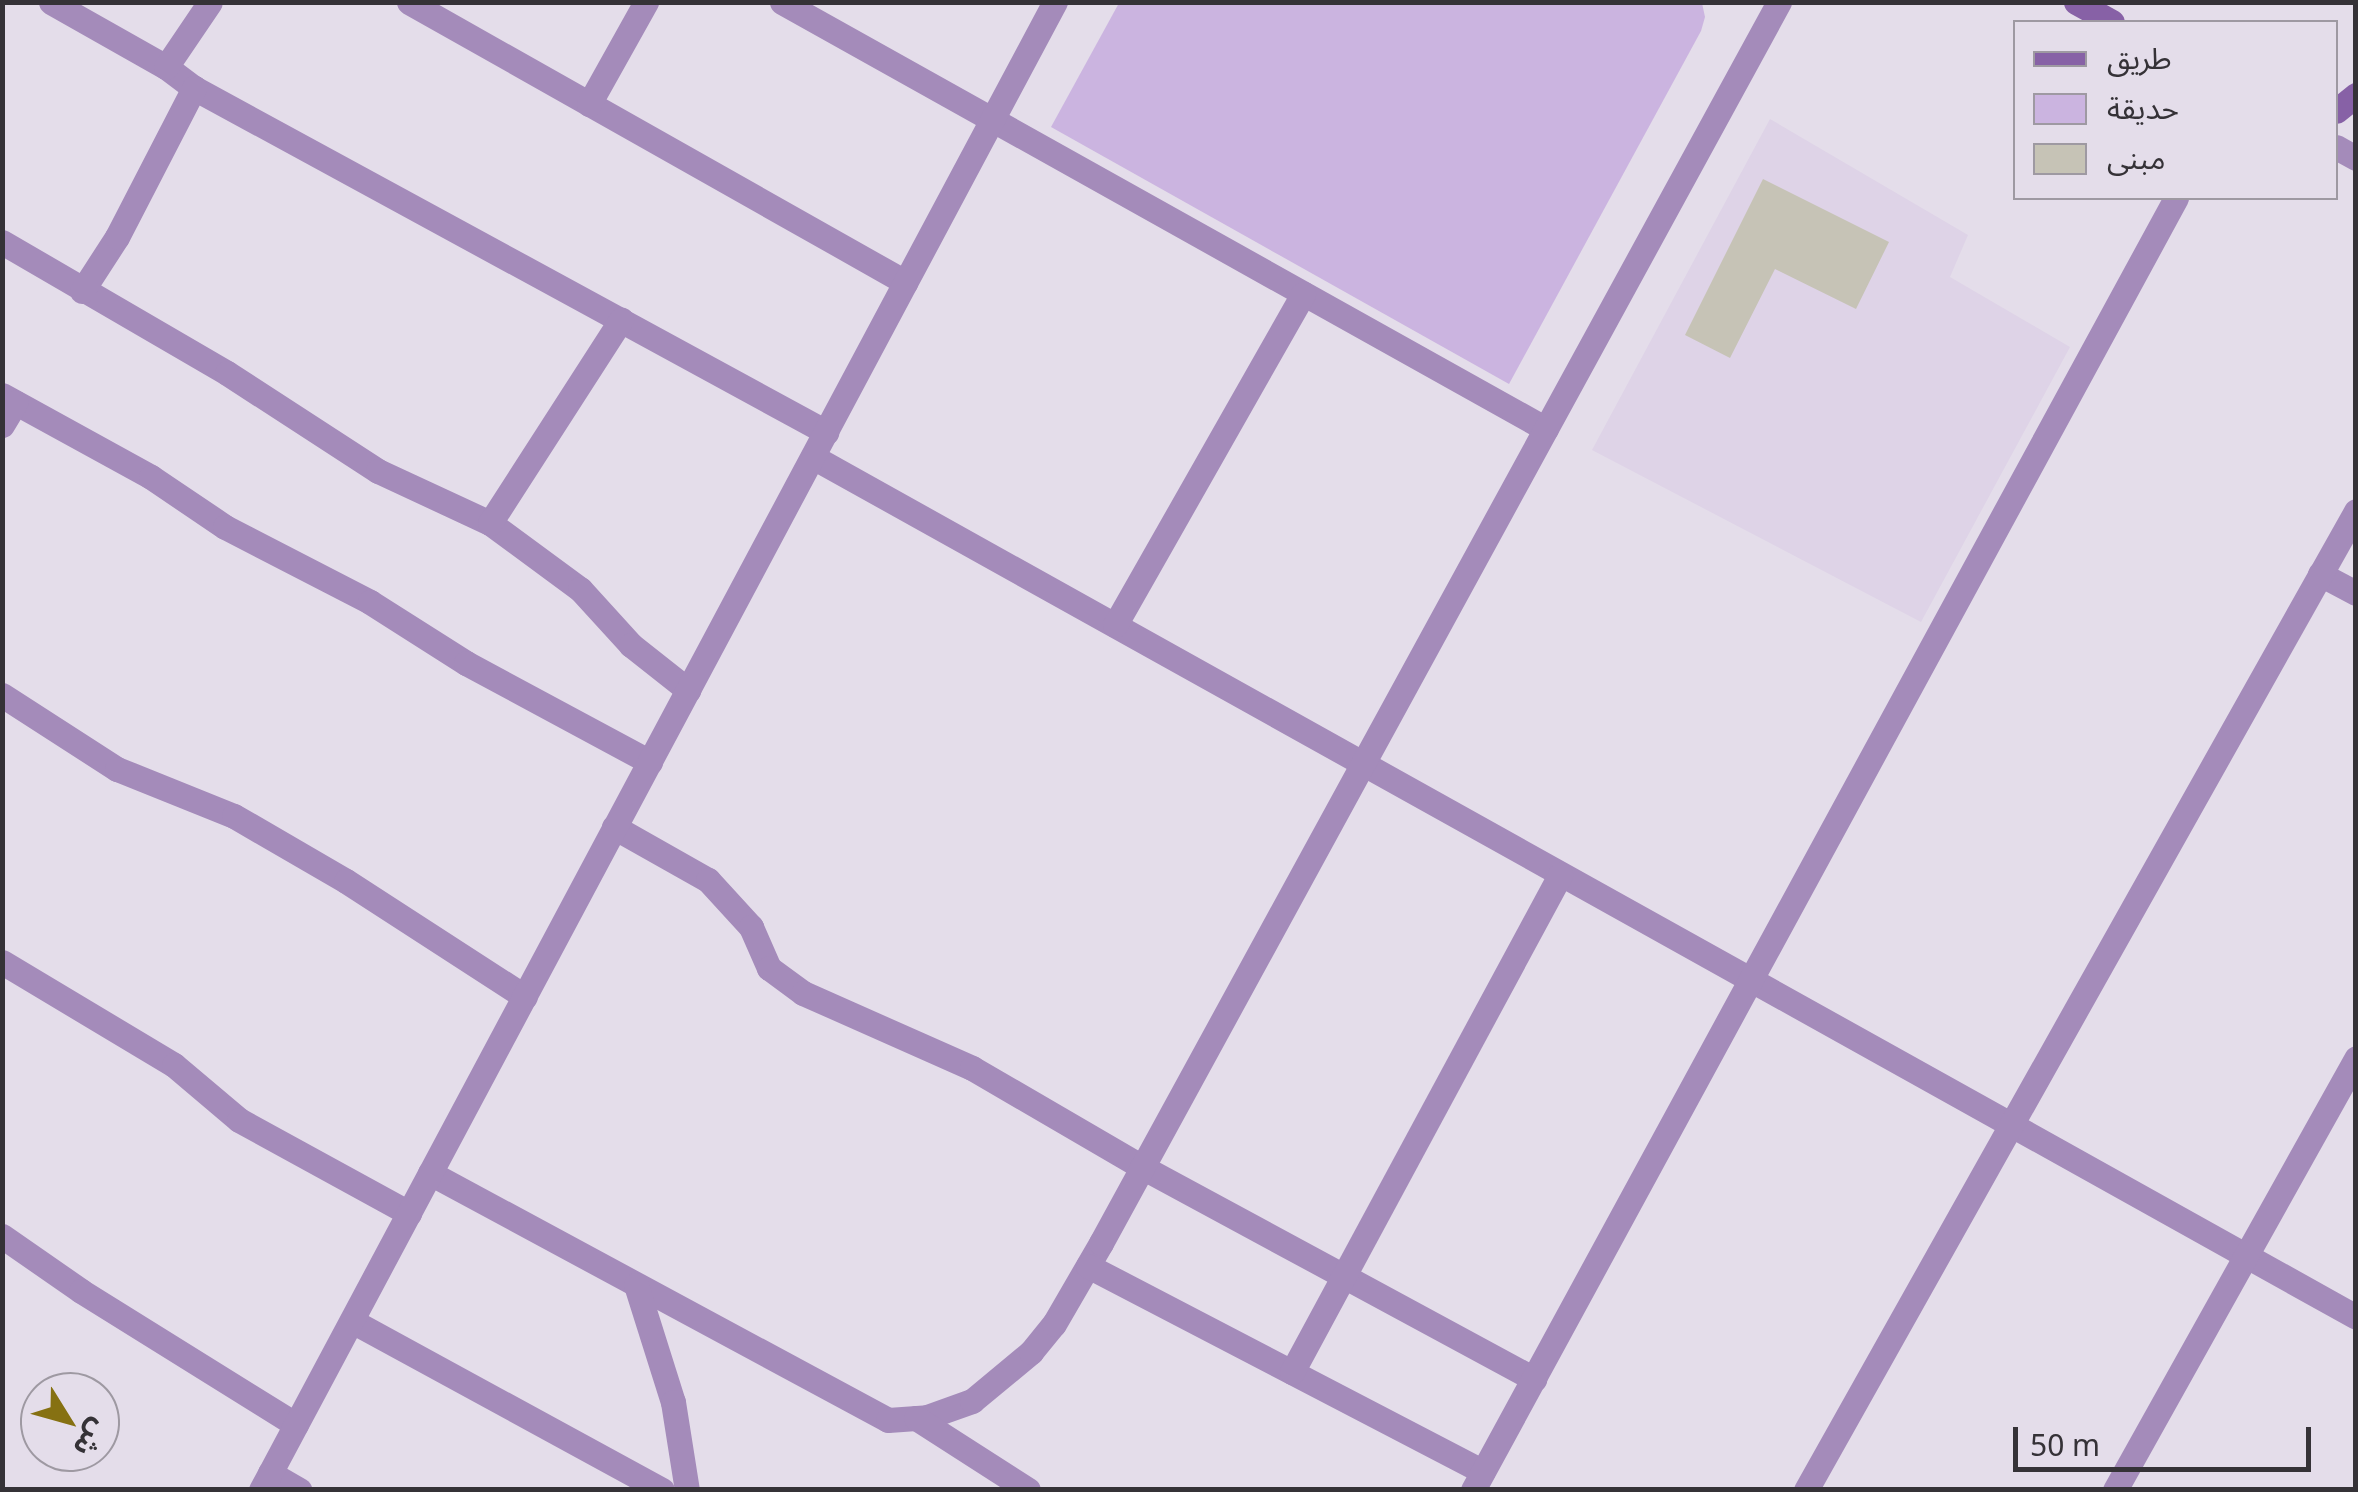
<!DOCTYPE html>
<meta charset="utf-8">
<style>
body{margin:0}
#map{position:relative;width:2358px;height:1492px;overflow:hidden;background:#e4ddea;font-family:"Noto Sans","Noto Sans Arabic",sans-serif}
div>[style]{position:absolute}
.built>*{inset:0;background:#ded3e7}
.green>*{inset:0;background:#cbb4e0}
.building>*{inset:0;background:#c6c3b6}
.street>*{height:25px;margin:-12.5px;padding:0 12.5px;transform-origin:12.5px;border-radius:12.5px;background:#a48bba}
.secondary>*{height:25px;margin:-12.5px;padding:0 12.5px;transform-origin:12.5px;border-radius:12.5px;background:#8761a6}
span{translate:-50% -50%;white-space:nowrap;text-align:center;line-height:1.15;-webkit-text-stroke:10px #e4ddea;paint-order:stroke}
.frame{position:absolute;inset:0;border:5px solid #353237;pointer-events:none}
.legend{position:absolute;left:2013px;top:20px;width:325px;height:180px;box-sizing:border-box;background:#e4ddea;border:2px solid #9e99a2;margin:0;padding:12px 18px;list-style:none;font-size:30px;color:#353237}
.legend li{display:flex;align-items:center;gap:20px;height:50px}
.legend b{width:50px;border:2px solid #9e99a2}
.north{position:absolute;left:20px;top:1372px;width:100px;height:100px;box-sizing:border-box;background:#e4ddea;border:2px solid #9e99a2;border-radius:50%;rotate:127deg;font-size:28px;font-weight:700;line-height:40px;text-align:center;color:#353237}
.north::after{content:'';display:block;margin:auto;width:35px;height:45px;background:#867112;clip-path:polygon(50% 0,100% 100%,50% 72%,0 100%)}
.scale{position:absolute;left:2013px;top:1427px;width:298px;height:45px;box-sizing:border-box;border:5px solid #353237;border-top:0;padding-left:12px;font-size:30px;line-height:35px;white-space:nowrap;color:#353237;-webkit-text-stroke:8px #e4ddea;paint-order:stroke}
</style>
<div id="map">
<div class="built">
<div style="clip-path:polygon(1770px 119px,1968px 235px,1950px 277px,2070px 347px,1921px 622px,1592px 450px)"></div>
</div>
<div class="green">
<div style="clip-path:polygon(1702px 3px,1705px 17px,1701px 31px,1509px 384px,1051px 127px,1119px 3px)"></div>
</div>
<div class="building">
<div style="clip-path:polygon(1763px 179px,1889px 242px,1856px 309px,1775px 269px,1730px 358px,1685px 335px)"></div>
</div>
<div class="street">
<div style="left:51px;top:2px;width:132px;rotate:29.5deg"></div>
<div style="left:166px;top:67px;width:35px;rotate:37deg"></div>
<div style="left:194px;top:88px;width:720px;rotate:28.56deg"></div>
<div style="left:409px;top:2px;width:570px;rotate:29.45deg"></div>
<div style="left:782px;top:2px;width:875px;rotate:29.2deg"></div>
<div style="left:166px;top:67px;width:78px;rotate:-55.9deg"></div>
<div style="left:589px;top:104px;width:117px;rotate:-60.8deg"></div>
<div style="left:2336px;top:147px;width:23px;rotate:29deg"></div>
<div style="left:2px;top:242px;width:260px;rotate:30.2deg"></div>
<div style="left:227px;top:373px;width:180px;rotate:33deg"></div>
<div style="left:378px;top:471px;width:123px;rotate:24.9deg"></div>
<div style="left:490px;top:523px;width:112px;rotate:36.3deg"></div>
<div style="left:580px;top:589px;width:76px;rotate:47.7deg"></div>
<div style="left:631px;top:645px;width:73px;rotate:38.3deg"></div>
<div style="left:82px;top:291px;width:64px;rotate:-57.1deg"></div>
<div style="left:117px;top:237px;width:168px;rotate:-62.7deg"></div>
<div style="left:2px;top:395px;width:170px;rotate:28.8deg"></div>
<div style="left:151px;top:477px;width:89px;rotate:34deg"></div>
<div style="left:225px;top:527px;width:163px;rotate:27.3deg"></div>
<div style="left:370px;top:602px;width:114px;rotate:32.4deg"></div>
<div style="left:466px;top:663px;width:209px;rotate:28.3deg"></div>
<div style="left:2px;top:425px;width:26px;rotate:-59deg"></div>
<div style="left:813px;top:457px;width:1766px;rotate:29.13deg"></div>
<div style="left:490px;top:523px;width:242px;rotate:-57.2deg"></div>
<div style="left:2320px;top:574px;width:41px;rotate:27.8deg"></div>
<div style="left:1115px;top:625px;width:381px;rotate:-60.4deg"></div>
<div style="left:2px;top:695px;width:137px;rotate:32.8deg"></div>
<div style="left:117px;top:769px;width:126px;rotate:21.9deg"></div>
<div style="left:234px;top:816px;width:129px;rotate:30.1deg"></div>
<div style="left:346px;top:881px;width:213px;rotate:32.9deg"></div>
<div style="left:614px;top:827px;width:108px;rotate:29.4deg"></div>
<div style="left:708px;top:880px;width:64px;rotate:47.5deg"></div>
<div style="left:751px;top:927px;width:45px;rotate:66.3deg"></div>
<div style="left:769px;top:968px;width:42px;rotate:36.3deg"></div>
<div style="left:803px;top:993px;width:185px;rotate:23.9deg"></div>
<div style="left:972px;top:1068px;width:197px;rotate:30.2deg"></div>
<div style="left:1142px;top:1167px;width:446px;rotate:28.4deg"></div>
<div style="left:2px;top:962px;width:200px;rotate:30.9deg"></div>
<div style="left:174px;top:1065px;width:85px;rotate:40.2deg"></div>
<div style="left:239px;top:1120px;width:194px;rotate:28.7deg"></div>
<div style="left:430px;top:1173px;width:520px;rotate:28.34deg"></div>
<div style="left:888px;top:1420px;width:39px;rotate:-4deg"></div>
<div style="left:927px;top:1417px;width:48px;rotate:-19.6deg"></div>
<div style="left:972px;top:1401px;width:77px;rotate:-39.7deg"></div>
<div style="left:1031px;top:1352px;width:36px;rotate:-51deg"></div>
<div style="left:1054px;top:1324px;width:94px;rotate:-59.9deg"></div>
<div style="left:1101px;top:1243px;width:1414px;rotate:-61.35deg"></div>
<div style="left:2px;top:1236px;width:96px;rotate:34.8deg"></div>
<div style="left:81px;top:1291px;width:253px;rotate:31.9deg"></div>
<div style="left:1088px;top:1266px;width:445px;rotate:27.5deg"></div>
<div style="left:636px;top:1285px;width:123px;rotate:72.5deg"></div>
<div style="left:673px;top:1402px;width:89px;rotate:81deg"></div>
<div style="left:352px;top:1321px;width:353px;rotate:28.6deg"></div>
<div style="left:1292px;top:1372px;width:565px;rotate:-61.66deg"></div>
<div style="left:916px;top:1418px;width:133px;rotate:32.7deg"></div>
<div style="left:270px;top:1473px;width:34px;rotate:30deg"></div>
<div style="left:261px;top:1490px;width:1687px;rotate:-61.92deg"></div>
<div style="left:1473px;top:1490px;width:1471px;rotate:-61.45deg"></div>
<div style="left:1806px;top:1490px;width:1123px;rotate:-60.67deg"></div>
<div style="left:2115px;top:1490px;width:495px;rotate:-60.8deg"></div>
</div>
<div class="secondary">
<div style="left:2076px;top:2px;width:41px;rotate:29.1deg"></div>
<div style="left:2336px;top:111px;width:26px;rotate:-39deg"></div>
</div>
<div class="frame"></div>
<ul class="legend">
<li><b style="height:12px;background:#8761a6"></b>طريق</li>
<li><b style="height:28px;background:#cbb4e0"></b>حديقة</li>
<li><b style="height:28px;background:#c6c3b6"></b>مبنى</li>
</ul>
<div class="north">ش</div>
<div class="scale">50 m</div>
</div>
